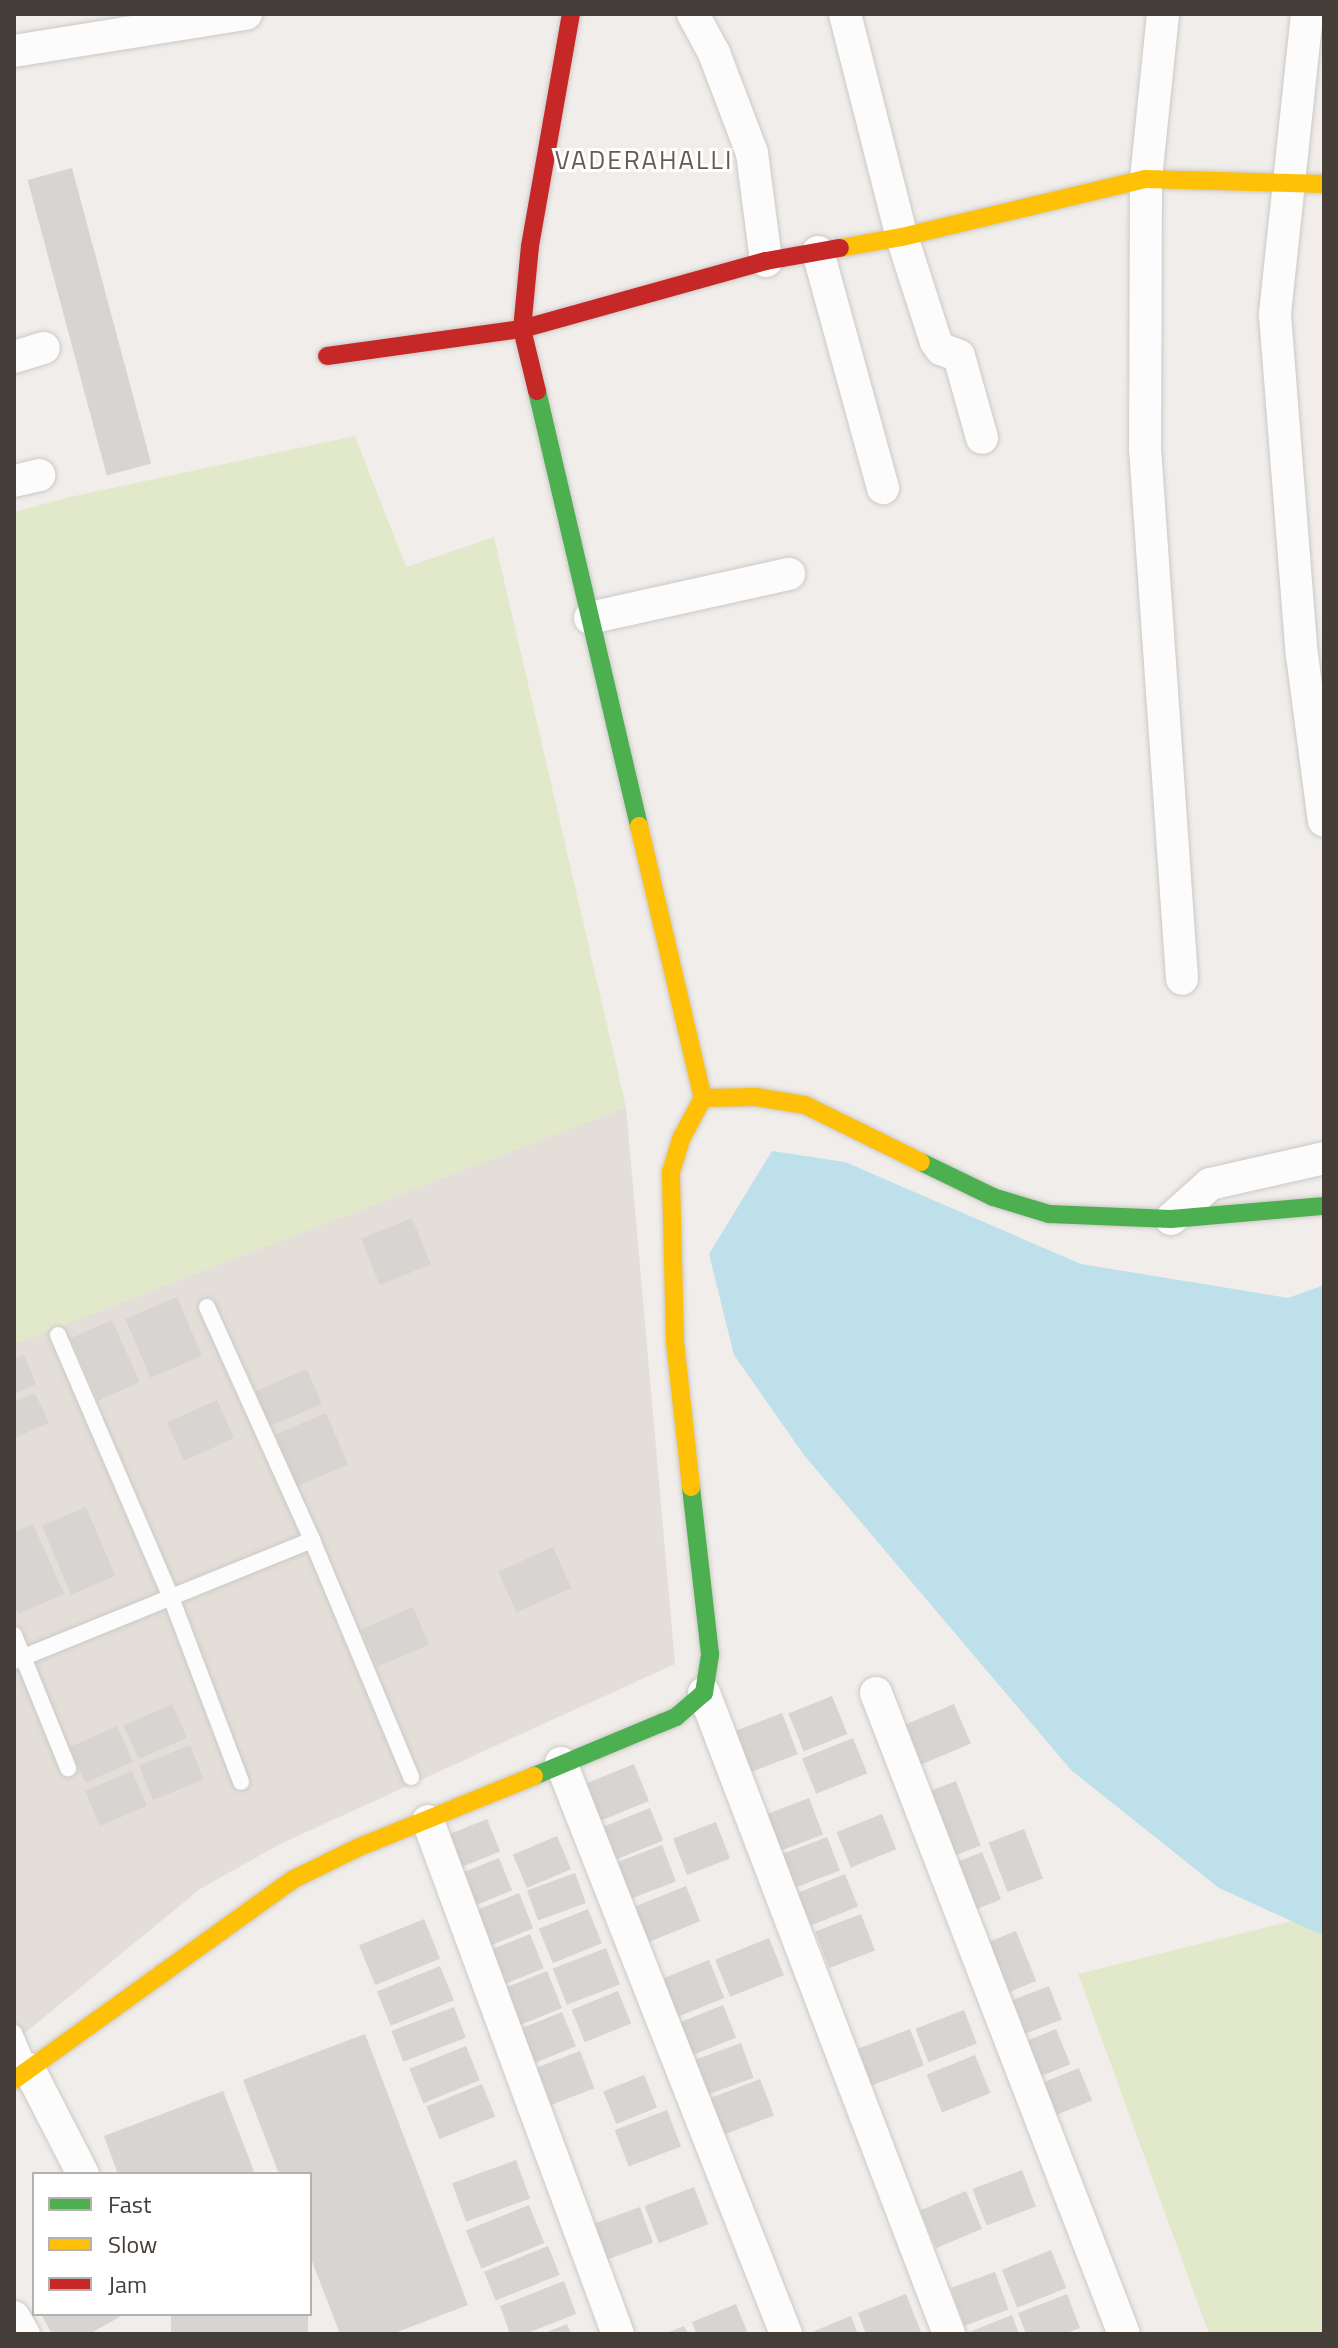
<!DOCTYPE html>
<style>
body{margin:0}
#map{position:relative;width:1338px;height:2348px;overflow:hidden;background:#f0edea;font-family:"Titillium Web",sans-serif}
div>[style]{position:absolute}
.residential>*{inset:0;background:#e3ded8}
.green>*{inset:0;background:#e2e9cb}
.water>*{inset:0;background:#bde0eb}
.building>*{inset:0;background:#d8d4d1;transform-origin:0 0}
.roads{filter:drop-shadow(0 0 2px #ccc9c6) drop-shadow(0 0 2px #ccc9c6)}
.lane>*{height:16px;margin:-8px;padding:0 8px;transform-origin:8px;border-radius:8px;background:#fdfcfc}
.street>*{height:32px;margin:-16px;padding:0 16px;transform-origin:16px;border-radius:16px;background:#fdfcfc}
.fast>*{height:18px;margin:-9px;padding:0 9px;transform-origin:9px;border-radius:9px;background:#4caf50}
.slow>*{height:18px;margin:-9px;padding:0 9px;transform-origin:9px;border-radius:9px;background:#ffc107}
.jam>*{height:18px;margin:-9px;padding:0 9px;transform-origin:9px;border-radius:9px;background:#c62828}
span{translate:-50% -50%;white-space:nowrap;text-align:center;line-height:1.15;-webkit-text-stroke:6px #fff;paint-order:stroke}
.neighbourhood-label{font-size:26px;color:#685a4e;letter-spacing:2px}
.frame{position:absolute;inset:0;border:16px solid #453d37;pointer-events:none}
.legend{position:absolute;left:32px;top:2172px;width:280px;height:144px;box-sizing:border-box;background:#fff;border:2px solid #b5b1af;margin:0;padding:10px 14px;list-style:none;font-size:24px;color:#453d37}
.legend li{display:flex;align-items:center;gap:16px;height:40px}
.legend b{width:40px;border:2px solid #b5b1af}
</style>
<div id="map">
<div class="residential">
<div style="clip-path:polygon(626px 1107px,675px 1664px,280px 1844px,200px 1889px,14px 2042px,14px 1344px)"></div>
</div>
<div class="green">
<div style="clip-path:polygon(355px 436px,406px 567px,494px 537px,626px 1107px,14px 1344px,14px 512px,70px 497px)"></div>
<div style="clip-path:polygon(1324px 1913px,1324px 2334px,1209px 2334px,1078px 1974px)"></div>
</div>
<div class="water">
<div style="clip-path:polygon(772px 1151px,845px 1162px,1081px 1264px,1288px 1298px,1324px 1285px,1324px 1936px,1219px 1888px,1071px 1770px,804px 1455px,734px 1355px,709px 1254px)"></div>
</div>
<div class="building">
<div style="left:72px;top:168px;width:306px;height:46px;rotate:75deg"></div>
<div style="left:412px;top:1218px;width:50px;height:55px;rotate:68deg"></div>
<div style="left:177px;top:1297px;width:64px;height:56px;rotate:67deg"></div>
<div style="left:112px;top:1320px;width:68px;height:45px;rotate:66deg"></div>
<div style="clip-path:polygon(24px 1355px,36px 1384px,14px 1394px,14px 1359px)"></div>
<div style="left:307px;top:1369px;width:38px;height:56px;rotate:67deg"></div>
<div style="clip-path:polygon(35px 1393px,49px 1423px,14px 1438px,14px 1402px)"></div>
<div style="left:217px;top:1400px;width:42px;height:55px;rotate:66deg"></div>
<div style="left:326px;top:1413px;width:56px;height:55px;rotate:67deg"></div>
<div style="left:86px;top:1507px;width:75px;height:48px;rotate:67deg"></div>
<div style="clip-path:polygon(33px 1524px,64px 1594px,18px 1614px,14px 1605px,14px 1532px)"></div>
<div style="left:553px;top:1547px;width:45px;height:60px;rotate:66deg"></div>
<div style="left:413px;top:1607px;width:41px;height:56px;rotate:67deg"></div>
<div style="left:832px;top:1696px;width:41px;height:47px;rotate:68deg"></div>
<div style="left:172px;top:1704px;width:37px;height:53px;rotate:66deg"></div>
<div style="left:954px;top:1704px;width:43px;height:64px;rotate:67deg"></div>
<div style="left:782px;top:1713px;width:44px;height:55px;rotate:69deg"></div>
<div style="left:117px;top:1726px;width:39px;height:52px;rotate:66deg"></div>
<div style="left:853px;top:1738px;width:38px;height:55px;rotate:68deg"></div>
<div style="left:190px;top:1745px;width:37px;height:55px;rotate:68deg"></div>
<div style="left:634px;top:1764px;width:40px;height:55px;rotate:68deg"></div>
<div style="left:132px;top:1771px;width:38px;height:51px;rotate:67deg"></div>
<div style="left:956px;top:1781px;width:69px;height:36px;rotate:69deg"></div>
<div style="left:809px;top:1798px;width:39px;height:49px;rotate:69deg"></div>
<div style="left:650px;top:1808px;width:35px;height:53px;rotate:68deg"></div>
<div style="left:882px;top:1814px;width:38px;height:49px;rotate:68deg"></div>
<div style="left:487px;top:1819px;width:35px;height:49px;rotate:68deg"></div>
<div style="left:716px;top:1822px;width:39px;height:46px;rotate:69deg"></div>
<div style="left:1024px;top:1829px;width:53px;height:38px;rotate:69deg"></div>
<div style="left:557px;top:1836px;width:36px;height:48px;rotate:67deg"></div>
<div style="left:827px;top:1837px;width:36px;height:48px;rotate:69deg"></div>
<div style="left:662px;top:1845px;width:39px;height:48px;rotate:69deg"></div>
<div style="left:982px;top:1852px;width:51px;height:36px;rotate:68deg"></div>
<div style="left:499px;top:1858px;width:35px;height:49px;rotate:68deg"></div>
<div style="left:575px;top:1873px;width:32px;height:51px;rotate:70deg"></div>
<div style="left:845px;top:1874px;width:35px;height:51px;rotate:68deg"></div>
<div style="left:686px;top:1886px;width:38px;height:61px;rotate:68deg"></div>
<div style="left:519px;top:1893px;width:38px;height:51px;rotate:68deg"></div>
<div style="left:588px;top:1909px;width:37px;height:53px;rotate:68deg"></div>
<div style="left:861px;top:1914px;width:39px;height:49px;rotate:69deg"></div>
<div style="left:424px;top:1919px;width:43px;height:70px;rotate:68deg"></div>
<div style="left:1016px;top:1931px;width:54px;height:39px;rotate:68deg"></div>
<div style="left:530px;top:1934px;width:37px;height:51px;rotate:68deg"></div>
<div style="left:769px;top:1938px;width:40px;height:58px;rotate:68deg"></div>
<div style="left:606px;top:1948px;width:39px;height:57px;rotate:69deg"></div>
<div style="left:709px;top:1960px;width:41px;height:53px;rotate:68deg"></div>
<div style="left:440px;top:1966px;width:37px;height:68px;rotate:68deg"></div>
<div style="left:547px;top:1971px;width:40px;height:53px;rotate:68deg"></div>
<div style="left:1049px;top:1986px;width:36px;height:49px;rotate:69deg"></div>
<div style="left:618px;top:1991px;width:35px;height:50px;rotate:68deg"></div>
<div style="left:723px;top:2005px;width:35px;height:47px;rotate:68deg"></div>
<div style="left:454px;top:2007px;width:33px;height:67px;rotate:69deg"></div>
<div style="left:964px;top:2010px;width:36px;height:52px;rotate:69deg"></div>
<div style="left:562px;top:2012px;width:37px;height:47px;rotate:68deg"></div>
<div style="left:910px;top:2029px;width:39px;height:56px;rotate:69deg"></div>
<div style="left:1056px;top:2029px;width:38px;height:40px;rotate:68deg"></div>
<div style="clip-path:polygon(365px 2034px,468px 2305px,392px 2334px,340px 2334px,310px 2256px,310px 2174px,279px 2174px,243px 2080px)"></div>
<div style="left:741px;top:2043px;width:37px;height:53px;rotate:70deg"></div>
<div style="left:466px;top:2046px;width:37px;height:61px;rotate:68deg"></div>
<div style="left:580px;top:2051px;width:40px;height:55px;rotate:69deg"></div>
<div style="left:975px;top:2055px;width:41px;height:52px;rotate:68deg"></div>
<div style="left:1079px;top:2068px;width:35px;height:49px;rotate:68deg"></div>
<div style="left:644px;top:2075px;width:35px;height:44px;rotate:68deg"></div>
<div style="left:760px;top:2079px;width:39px;height:57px;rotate:69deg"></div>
<div style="left:482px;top:2084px;width:35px;height:60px;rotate:68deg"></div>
<div style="clip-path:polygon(223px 2091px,255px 2174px,118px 2174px,104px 2136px)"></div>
<div style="left:667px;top:2110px;width:39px;height:56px;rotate:69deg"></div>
<div style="left:516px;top:2160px;width:41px;height:68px;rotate:70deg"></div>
<div style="left:1022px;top:2170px;width:39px;height:53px;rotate:69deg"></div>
<div style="left:694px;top:2187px;width:40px;height:53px;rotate:69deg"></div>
<div style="left:966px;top:2191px;width:41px;height:50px;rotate:67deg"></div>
<div style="left:529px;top:2205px;width:41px;height:68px;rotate:68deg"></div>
<div style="left:640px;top:2207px;width:38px;height:54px;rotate:70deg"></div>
<div style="left:548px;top:2246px;width:31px;height:69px;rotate:68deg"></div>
<div style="left:1051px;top:2250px;width:41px;height:53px;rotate:68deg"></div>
<div style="left:995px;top:2272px;width:40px;height:47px;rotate:70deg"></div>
<div style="clip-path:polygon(564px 2281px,576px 2314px,525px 2334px,510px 2334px,500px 2306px)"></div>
<div style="clip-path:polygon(906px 2294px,921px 2332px,866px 2334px,858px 2313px)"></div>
<div style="clip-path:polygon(1067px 2294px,1080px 2328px,1064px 2334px,1026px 2334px,1018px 2313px)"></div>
<div style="clip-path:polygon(736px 2304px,748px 2334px,696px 2334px,692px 2322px)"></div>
<div style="clip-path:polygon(41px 2314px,125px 2314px,89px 2334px,52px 2334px)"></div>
<div style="left:171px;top:2314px;width:137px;height:22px"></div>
<div style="clip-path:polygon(1012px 2315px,1019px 2334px,964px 2334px)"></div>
<div style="clip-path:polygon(851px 2316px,858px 2334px,807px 2334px)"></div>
<div style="clip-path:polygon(567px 2324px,571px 2334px,542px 2334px)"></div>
<div style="clip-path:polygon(684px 2326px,688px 2334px,664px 2334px)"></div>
</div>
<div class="roads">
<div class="lane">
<div style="left:207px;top:1307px;width:256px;rotate:65.7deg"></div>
<div style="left:312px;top:1540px;width:257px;rotate:67.3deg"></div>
<div style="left:58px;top:1335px;width:283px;rotate:66.7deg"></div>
<div style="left:170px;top:1595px;width:200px;rotate:69.2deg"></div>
<div style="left:14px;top:1635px;width:144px;rotate:67.9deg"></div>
<div style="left:14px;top:1661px;width:322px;rotate:-22.1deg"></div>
<div style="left:14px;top:2033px;width:38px;rotate:67deg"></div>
</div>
<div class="street">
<div style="left:693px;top:14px;width:44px;rotate:61.7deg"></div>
<div style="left:714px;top:53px;width:107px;rotate:69.2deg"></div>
<div style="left:752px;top:153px;width:109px;rotate:82.6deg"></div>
<div style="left:845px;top:14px;width:230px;rotate:75.7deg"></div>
<div style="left:902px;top:237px;width:110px;rotate:72.1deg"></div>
<div style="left:936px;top:342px;width:9px;rotate:54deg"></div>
<div style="left:941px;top:349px;width:19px;rotate:21deg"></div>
<div style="left:959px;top:356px;width:85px;rotate:74.3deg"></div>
<div style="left:1163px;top:14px;width:166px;rotate:95.9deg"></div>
<div style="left:1146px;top:179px;width:269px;rotate:90.2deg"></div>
<div style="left:1145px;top:448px;width:532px;rotate:86.01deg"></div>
<div style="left:1307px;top:14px;width:303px;rotate:96.1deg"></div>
<div style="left:1275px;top:315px;width:341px;rotate:85.5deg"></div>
<div style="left:1302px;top:655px;width:167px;rotate:82.5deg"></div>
<div style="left:14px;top:51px;width:235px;rotate:-9.1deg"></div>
<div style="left:818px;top:252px;width:245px;rotate:74.6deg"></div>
<div style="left:14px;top:357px;width:31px;rotate:-17deg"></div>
<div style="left:14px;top:481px;width:26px;rotate:-13deg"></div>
<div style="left:590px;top:618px;width:204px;rotate:-12.5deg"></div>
<div style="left:1171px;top:1219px;width:52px;rotate:-41.9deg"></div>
<div style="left:1210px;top:1184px;width:117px;rotate:-12.8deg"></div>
<div style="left:704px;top:1693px;width:686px;rotate:69.08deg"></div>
<div style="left:876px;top:1693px;width:687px;rotate:68.85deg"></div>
<div style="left:561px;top:1763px;width:614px;rotate:68.49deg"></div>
<div style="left:428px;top:1821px;width:547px;rotate:69.68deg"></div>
<div style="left:29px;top:2069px;width:118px;rotate:62.8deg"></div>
<div style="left:14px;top:2317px;width:20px;rotate:60deg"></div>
</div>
<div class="fast">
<div style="left:537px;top:391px;width:447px;rotate:76.8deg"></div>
<div style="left:921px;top:1162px;width:80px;rotate:25.9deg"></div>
<div style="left:993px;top:1197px;width:59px;rotate:16.9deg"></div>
<div style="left:1049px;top:1214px;width:122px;rotate:2.3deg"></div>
<div style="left:1171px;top:1219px;width:154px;rotate:-4.9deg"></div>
<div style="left:534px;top:1776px;width:154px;rotate:-22.6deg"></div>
<div style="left:676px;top:1717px;width:37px;rotate:-41deg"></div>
<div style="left:704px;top:1693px;width:39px;rotate:-81deg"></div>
<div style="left:710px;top:1654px;width:168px;rotate:-96.5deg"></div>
</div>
<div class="slow">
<div style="left:840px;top:248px;width:63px;rotate:-10.1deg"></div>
<div style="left:902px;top:237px;width:251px;rotate:-13.4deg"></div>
<div style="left:1146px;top:179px;width:178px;rotate:1.6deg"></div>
<div style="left:639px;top:826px;width:279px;rotate:76.8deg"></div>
<div style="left:691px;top:1487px;width:147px;rotate:-96.3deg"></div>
<div style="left:675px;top:1341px;width:169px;rotate:-91.4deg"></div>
<div style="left:671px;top:1172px;width:37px;rotate:-73deg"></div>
<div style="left:682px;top:1137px;width:44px;rotate:-61.7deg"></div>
<div style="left:703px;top:1098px;width:53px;rotate:-1.1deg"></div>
<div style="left:756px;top:1097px;width:50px;rotate:9.3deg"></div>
<div style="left:805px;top:1105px;width:129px;rotate:26.2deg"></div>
<div style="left:14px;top:2080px;width:342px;rotate:-35.7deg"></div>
<div style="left:292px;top:1880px;width:72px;rotate:-26.2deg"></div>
<div style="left:357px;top:1848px;width:191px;rotate:-22.1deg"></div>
</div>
<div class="jam">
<div style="left:327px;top:356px;width:197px;rotate:-7.9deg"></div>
<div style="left:522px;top:329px;width:253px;rotate:-15.6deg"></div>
<div style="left:766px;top:261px;width:75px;rotate:-10deg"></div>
<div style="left:537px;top:391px;width:64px;rotate:-103.6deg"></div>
<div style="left:522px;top:329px;width:83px;rotate:-84.5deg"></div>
<div style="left:530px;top:246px;width:236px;rotate:-80deg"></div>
</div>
</div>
<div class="neighbourhood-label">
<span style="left:644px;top:160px">VADERAHALLI</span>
</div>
<div class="frame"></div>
<ul class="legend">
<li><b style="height:10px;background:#4caf50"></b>Fast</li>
<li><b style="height:10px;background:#ffc107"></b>Slow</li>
<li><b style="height:10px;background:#c62828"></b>Jam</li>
</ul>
</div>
